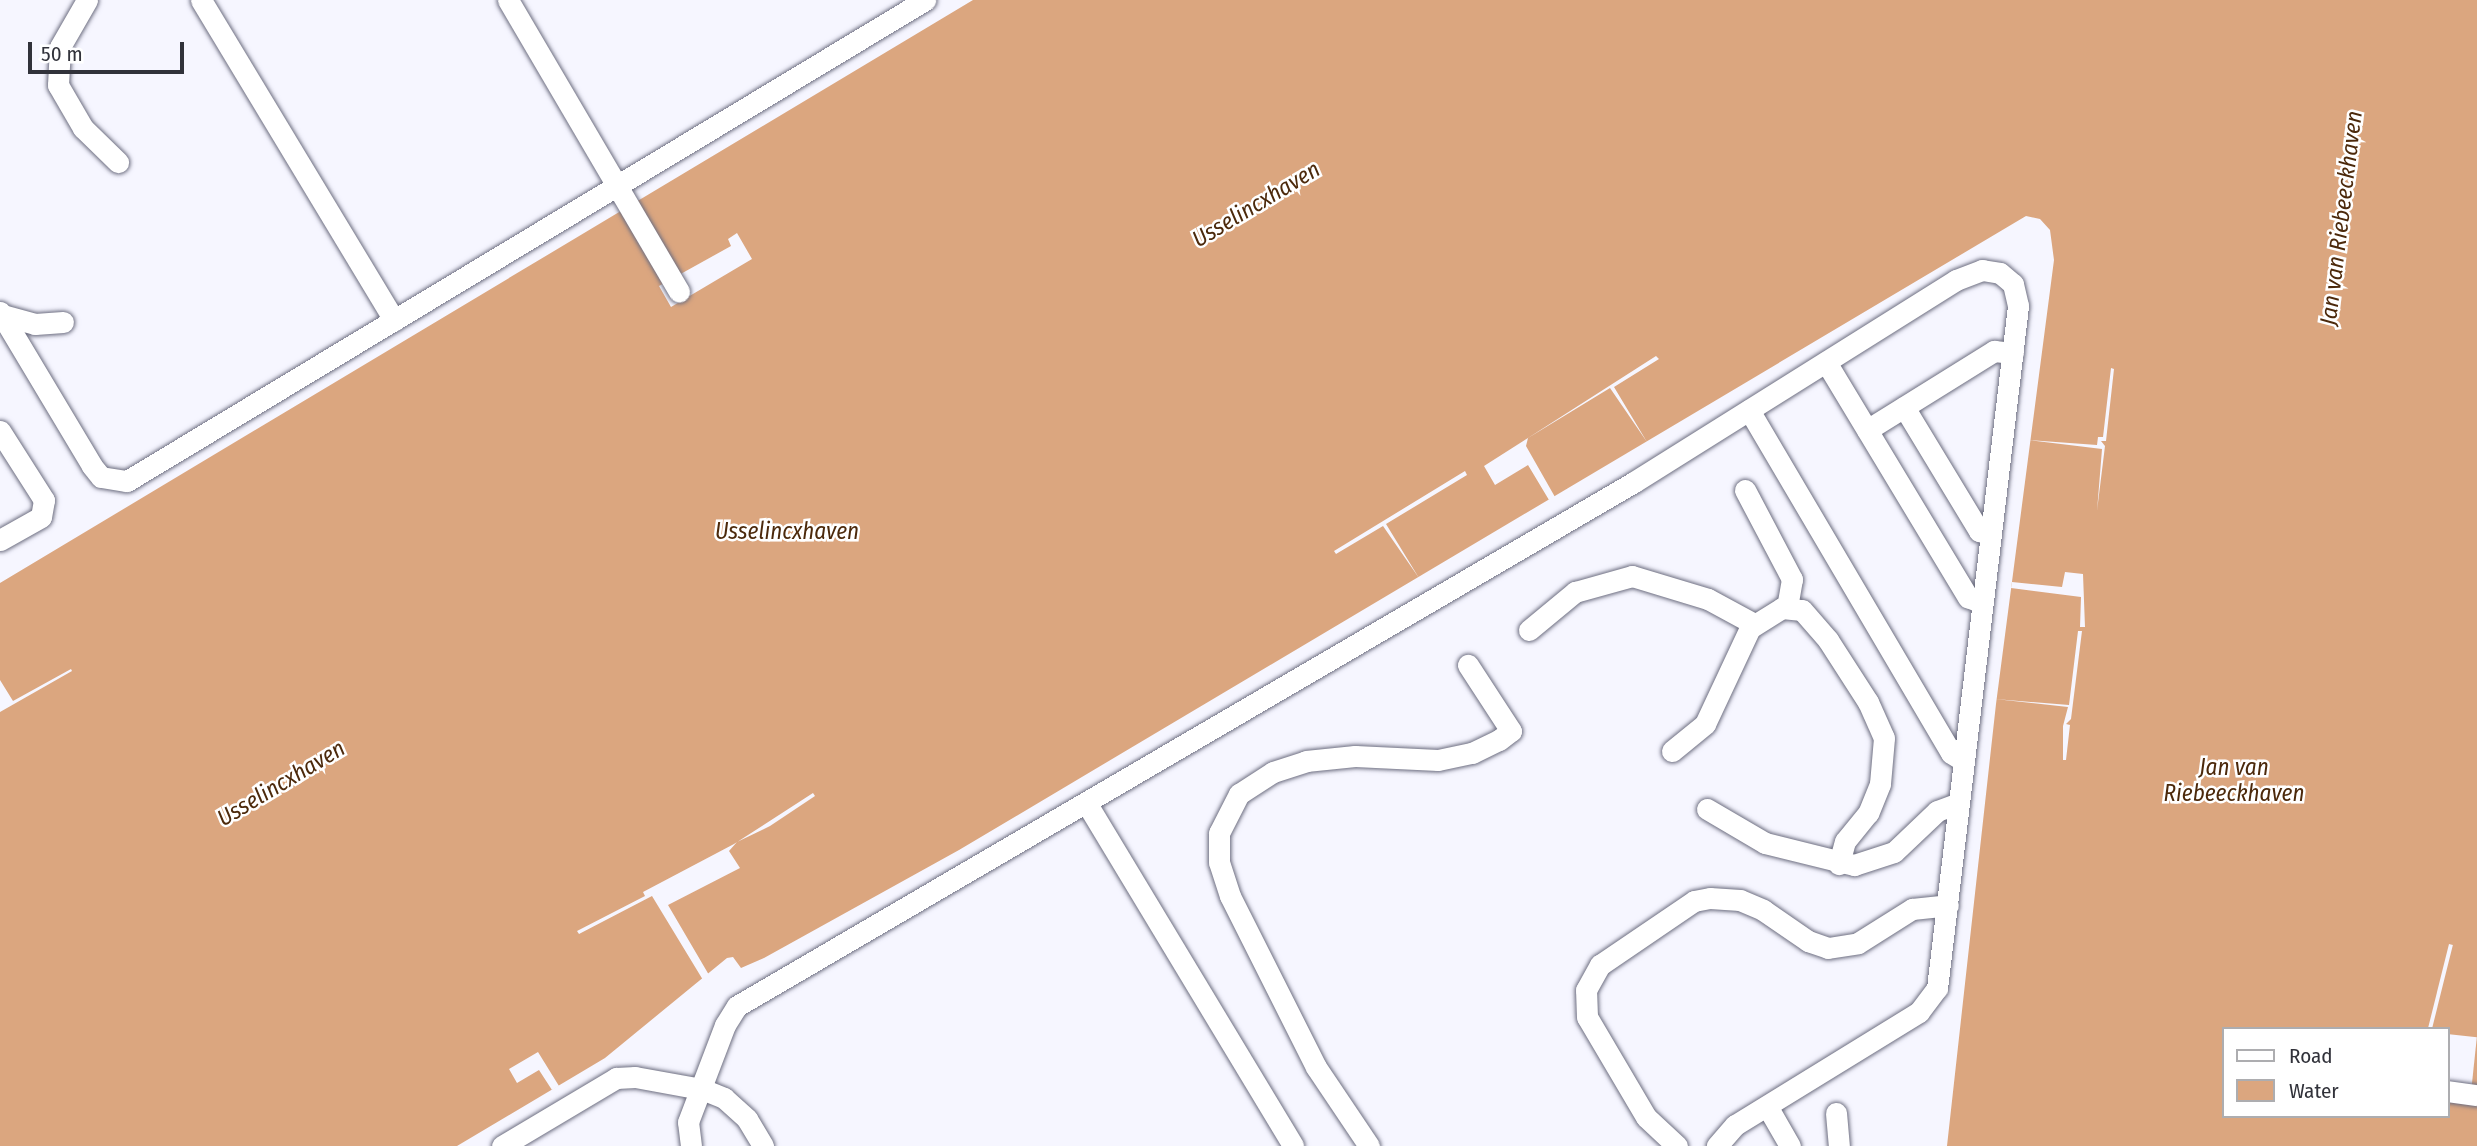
<!DOCTYPE html>
<style>
body{margin:0}
#map{position:relative;width:2477px;height:1146px;overflow:hidden;background:#f6f6ff;font-family:"Fira Sans Condensed",sans-serif}
div>[style]{position:absolute}
.water>*{inset:0;background:#dba67f}
.pier>*{inset:0;background:#f6f6ff;transform-origin:0 0}
.roads{filter:drop-shadow(0 0 2px #6d6e81) drop-shadow(0 0 2px #6d6e81)}
.minor>*{height:21px;margin:-10.5px;padding:0 10.5px;transform-origin:10.5px;border-radius:10.5px;background:#fff}
span{translate:-50% -50%;white-space:nowrap;text-align:center;line-height:1.15;-webkit-text-stroke:5px #fff;paint-order:stroke}
.water-label{font-size:23px;color:#4c290b;font-style:italic}
.legend{position:absolute;left:2222px;top:1027px;width:228px;height:91px;box-sizing:border-box;background:#fff;border:2px solid #adadb0;margin:0;padding:9px 12px;list-style:none;font-size:21px;color:#31323a}
.legend li{display:flex;align-items:center;gap:14px;height:35px}
.legend b{width:35px;border:2px solid #adadb0}
.scale{position:absolute;left:28px;top:42px;width:156px;height:32px;box-sizing:border-box;border:4px solid #31323a;border-top:0;padding-left:9px;font-size:21px;line-height:24px;white-space:nowrap;color:#31323a;-webkit-text-stroke:5px #fff;paint-order:stroke}
</style>
<div id="map">
<div class="water">
<div style="clip-path:polygon(evenodd,973px 0,2477px 0,2477px 1146px,1947px 1146px,1996px 704px,2054px 260px,2050px 230px,2040px 219px,2026px 216px,959px 850px,764px 958px,741px 968px,733px 957px,727px 958px,605px 1058px,457px 1146px,0 1146px,0 583px,973px 0,2223px 1029px,2447px 1029px,2447px 1116px,2223px 1116px,2223px 1029px)"></div>
</div>
<div class="pier">
<div style="clip-path:polygon(737px 233px,752px 259px,671px 307px,659px 286px,731px 246px,728px 239px)"></div>
<div style="clip-path:polygon(1656px 356px,1659px 359px,1614px 387px,1647px 442px,1610px 388px,1528px 438px,1526px 446px,1555px 497px,1549px 500px,1528px 465px,1495px 485px,1484px 466px)"></div>
<div style="clip-path:polygon(2111px 368px,2114px 369px,2106px 441px,2101px 441px,2105px 446px,2097px 511px,2102px 449px,2027px 440px,2097px 445px,2098px 437px,2103px 437px)"></div>
<div style="clip-path:polygon(1465px 471px,1467px 475px,1386px 524px,1419px 578px,1383px 526px,1336px 554px,1334px 551px)"></div>
<div style="clip-path:polygon(2065px 572px,2083px 574px,2085px 627px,2080px 627px,2081px 597px,2011px 588px,2012px 582px,2062px 587px)"></div>
<div style="clip-path:polygon(2078px 631px,2082px 631px,2071px 719px,2066px 724px,2070px 725px,2066px 760px,2063px 760px,2063px 726px,2068px 707px,1995px 699px,2069px 705px)"></div>
<div style="clip-path:polygon(71px 669px,72px 671px,0 712px,0 680px,13px 701px)"></div>
<div style="clip-path:polygon(813px 793px,815px 796px,770px 826px,737px 842px,729px 851px,740px 868px,668px 905px,709px 975px,703px 980px,652px 896px,579px 934px,577px 931px,645px 896px,643px 892px,734px 844px)"></div>
<div style="left:2449px;top:944px;width:4px;height:86px;rotate:14deg"></div>
<div style="left:2447px;top:1034px;width:30px;height:63px;rotate:6deg"></div>
<div style="clip-path:polygon(538px 1052px,559px 1086px,552px 1090px,539px 1070px,517px 1083px,509px 1069px)"></div>
</div>
<div class="roads">
<div class="minor">
<div style="left:87px;top:0;width:54px;rotate:119.9deg"></div>
<div style="left:60px;top:47px;width:38px;rotate:93deg"></div>
<div style="left:58px;top:85px;width:50px;rotate:59.8deg"></div>
<div style="left:83px;top:128px;width:49px;rotate:44.2deg"></div>
<div style="left:201px;top:0;width:374px;rotate:58.9deg"></div>
<div style="left:508px;top:0;width:338px;rotate:59.6deg"></div>
<div style="left:0;top:312px;width:179px;rotate:59.1deg"></div>
<div style="left:92px;top:466px;width:14px;rotate:51deg"></div>
<div style="left:101px;top:477px;width:26px;rotate:9deg"></div>
<div style="left:127px;top:481px;width:932px;rotate:-31.08deg"></div>
<div style="left:2px;top:315px;width:34px;rotate:15deg"></div>
<div style="left:35px;top:324px;width:28px;rotate:-4deg"></div>
<div style="left:1826px;top:362px;width:275px;rotate:58.9deg"></div>
<div style="left:1968px;top:597px;width:15px;rotate:23deg"></div>
<div style="left:1904px;top:407px;width:145px;rotate:58.8deg"></div>
<div style="left:1979px;top:531px;width:12px;rotate:14deg"></div>
<div style="left:1749px;top:410px;width:398px;rotate:59.5deg"></div>
<div style="left:1951px;top:753px;width:15px;rotate:32deg"></div>
<div style="left:1867px;top:430px;width:150px;rotate:-31.9deg"></div>
<div style="left:1994px;top:351px;width:19px;rotate:6deg"></div>
<div style="left:0;top:431px;width:82px;rotate:57.5deg"></div>
<div style="left:44px;top:500px;width:17px;rotate:100deg"></div>
<div style="left:41px;top:517px;width:47px;rotate:150.7deg"></div>
<div style="left:1745px;top:490px;width:101px;rotate:62.2deg"></div>
<div style="left:1792px;top:579px;width:28px;rotate:100deg"></div>
<div style="left:1529px;top:630px;width:60px;rotate:-39.6deg"></div>
<div style="left:1575px;top:592px;width:59px;rotate:-15.7deg"></div>
<div style="left:1632px;top:576px;width:79px;rotate:16.8deg"></div>
<div style="left:1708px;top:599px;width:52px;rotate:28.5deg"></div>
<div style="left:1672px;top:751px;width:43px;rotate:-39.3deg"></div>
<div style="left:1705px;top:724px;width:106px;rotate:-64.9deg"></div>
<div style="left:1750px;top:628px;width:38px;rotate:-32deg"></div>
<div style="left:1782px;top:608px;width:20px;rotate:6deg"></div>
<div style="left:1802px;top:610px;width:40px;rotate:49deg"></div>
<div style="left:1828px;top:640px;width:74px;rotate:57.2deg"></div>
<div style="left:1868px;top:702px;width:39px;rotate:66deg"></div>
<div style="left:1884px;top:738px;width:46px;rotate:95deg"></div>
<div style="left:1880px;top:784px;width:31px;rotate:112deg"></div>
<div style="left:1868px;top:813px;width:36px;rotate:129deg"></div>
<div style="left:1845px;top:841px;width:24px;rotate:105deg"></div>
<div style="left:1087px;top:804px;width:399px;rotate:58.9deg"></div>
<div style="left:1707px;top:809px;width:67px;rotate:30.4deg"></div>
<div style="left:1765px;top:843px;width:92px;rotate:13.9deg"></div>
<div style="left:1854px;top:865px;width:42px;rotate:-18deg"></div>
<div style="left:1894px;top:852px;width:59px;rotate:-43.6deg"></div>
<div style="left:1937px;top:811px;width:23px;rotate:-20deg"></div>
<div style="left:2447px;top:1091px;width:30px;rotate:8deg"></div>
<div style="left:1767px;top:1106px;width:46px;rotate:60.1deg"></div>
<div style="left:1836px;top:1113px;width:33px;rotate:85deg"></div>
<div style="left:502px;top:1146px;width:133px;rotate:-30.8deg"></div>
<div style="left:616px;top:1078px;width:19px;rotate:-3deg"></div>
<div style="left:635px;top:1077px;width:68px;rotate:10.2deg"></div>
<div style="left:702px;top:1089px;width:24px;rotate:22deg"></div>
<div style="left:724px;top:1098px;width:31px;rotate:42deg"></div>
<div style="left:747px;top:1119px;width:31px;rotate:59deg"></div>
<div style="left:691px;top:1146px;width:24px;rotate:-97deg"></div>
<div style="left:688px;top:1122px;width:104px;rotate:-69.1deg"></div>
<div style="left:725px;top:1025px;width:22px;rotate:-58deg"></div>
<div style="left:737px;top:1006px;width:1039px;rotate:-30.29deg"></div>
<div style="left:1634px;top:482px;width:380px;rotate:-32.1deg"></div>
<div style="left:1956px;top:280px;width:28px;rotate:-21deg"></div>
<div style="left:1982px;top:270px;width:18px;rotate:9deg"></div>
<div style="left:2000px;top:273px;width:17px;rotate:40deg"></div>
<div style="left:2013px;top:284px;width:23px;rotate:77deg"></div>
<div style="left:2018px;top:306px;width:687px;rotate:96.77deg"></div>
<div style="left:1937px;top:988px;width:30px;rotate:127deg"></div>
<div style="left:1919px;top:1012px;width:216px;rotate:148.4deg"></div>
<div style="left:1735px;top:1125px;width:28px;rotate:131deg"></div>
<div style="left:1369px;top:1146px;width:95px;rotate:-123.9deg"></div>
<div style="left:1316px;top:1067px;width:191px;rotate:-116.7deg"></div>
<div style="left:1230px;top:896px;width:36px;rotate:-108deg"></div>
<div style="left:1219px;top:862px;width:29px;rotate:-90deg"></div>
<div style="left:1219px;top:833px;width:44px;rotate:-62.9deg"></div>
<div style="left:1239px;top:794px;width:40px;rotate:-32.9deg"></div>
<div style="left:1273px;top:772px;width:35px;rotate:-18deg"></div>
<div style="left:1306px;top:761px;width:49px;rotate:-5.8deg"></div>
<div style="left:1355px;top:756px;width:83px;rotate:2.8deg"></div>
<div style="left:1438px;top:760px;width:35px;rotate:-12deg"></div>
<div style="left:1472px;top:753px;width:30px;rotate:-26deg"></div>
<div style="left:1499px;top:740px;width:15px;rotate:-37deg"></div>
<div style="left:1511px;top:731px;width:79px;rotate:-123.1deg"></div>
<div style="left:1677px;top:1146px;width:42px;rotate:-136.9deg"></div>
<div style="left:1646px;top:1117px;width:116px;rotate:-120.5deg"></div>
<div style="left:1587px;top:1017px;width:27px;rotate:-92deg"></div>
<div style="left:1586px;top:990px;width:29px;rotate:-61deg"></div>
<div style="left:1600px;top:965px;width:114px;rotate:-34.2deg"></div>
<div style="left:1694px;top:901px;width:16px;rotate:-11deg"></div>
<div style="left:1710px;top:898px;width:30px;rotate:4deg"></div>
<div style="left:1740px;top:900px;width:25px;rotate:23deg"></div>
<div style="left:1763px;top:910px;width:55px;rotate:34.6deg"></div>
<div style="left:1808px;top:941px;width:21px;rotate:19deg"></div>
<div style="left:1828px;top:948px;width:30px;rotate:-9deg"></div>
<div style="left:1858px;top:943px;width:64px;rotate:-32.2deg"></div>
<div style="left:1912px;top:909px;width:36px;rotate:-6deg"></div>
</div>
</div>
<div class="water-label">
<span style="left:1256px;top:204px;rotate:-31deg">Usselincxhaven</span>
<span style="left:2341px;top:218px;rotate:-83deg">Jan van Riebeeckhaven</span>
<span style="left:787px;top:531px">Usselincxhaven</span>
<span style="left:2234px;top:780px">Jan van<br>Riebeeckhaven</span>
<span style="left:281px;top:783px;rotate:-31deg">Usselincxhaven</span>
</div>
<ul class="legend">
<li><b style="height:9px;background:#fff"></b>Road</li>
<li><b style="height:19px;background:#dba67f"></b>Water</li>
</ul>
<div class="scale">50 m</div>
</div>
